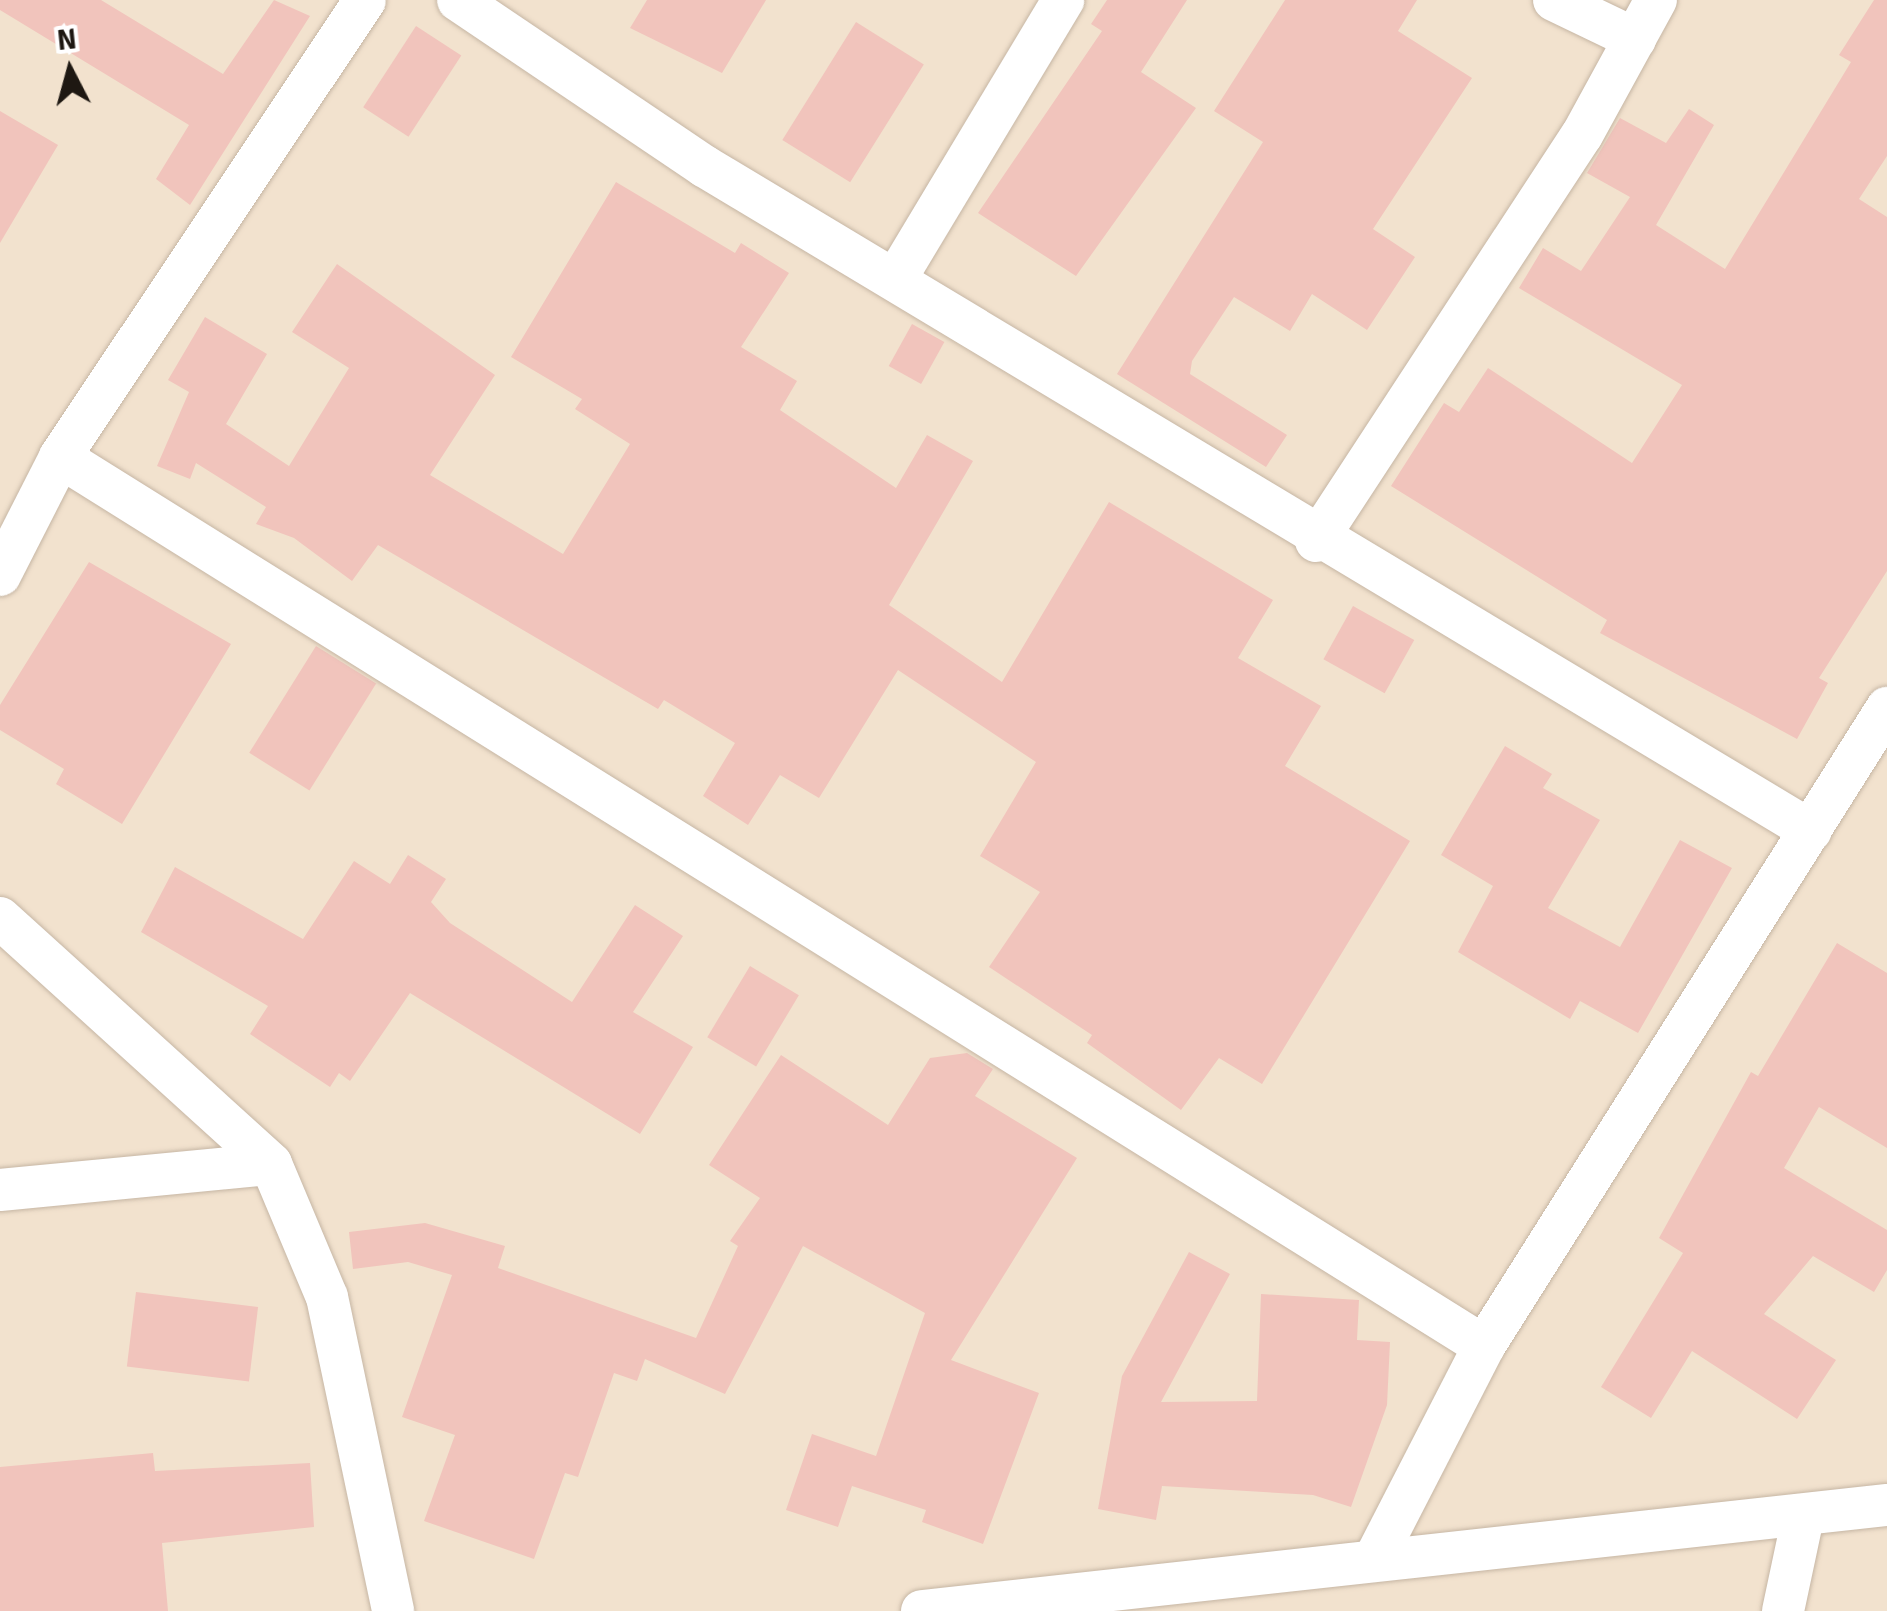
<!DOCTYPE html>
<style>
body{margin:0}
#map{position:relative;width:1887px;height:1611px;overflow:hidden;background:#f2e2ce;font-family:Signika,sans-serif}
div>[style]{position:absolute}
.building>*{inset:0;background:#f1c4bc;transform-origin:0 0}
.roads{filter:drop-shadow(0 0 2px #c6b6a4) drop-shadow(0 0 2px #c6b6a4)}
.street>*{height:42px;margin:-21px;padding:0 21px;transform-origin:21px;border-radius:21px;background:#fff}
span{translate:-50% -50%;white-space:nowrap;text-align:center;line-height:1.15;-webkit-text-stroke:9px #fff;paint-order:stroke}
.north{position:absolute;left:20px;top:20px;width:100px;height:100px;-webkit-text-stroke:8px #fff;paint-order:stroke;rotate:354deg;font-size:28px;font-weight:700;line-height:40px;text-align:center;color:#1e1812}
.north::after{content:'';display:block;margin:auto;width:35px;height:45px;background:#1e1812;clip-path:polygon(50% 0,100% 100%,50% 72%,0 100%)}
</style>
<div id="map">
<div class="building">
<div style="clip-path:polygon(0 0,101px 0,223px 74px,274px 0,310px 16px,190px 205px,156px 179px,189px 125px,0 10px)"></div>
<div style="clip-path:polygon(647px 0,766px 0,722px 73px,630px 28px)"></div>
<div style="clip-path:polygon(1107px 0,1187px 0,1141px 72px,1196px 108px,1076px 276px,978px 213px,1102px 31px,1091px 24px)"></div>
<div style="clip-path:polygon(1285px 0,1417px 0,1398px 31px,1472px 78px,1373px 229px,1415px 257px,1367px 330px,1312px 294px,1290px 331px,1234px 297px,1192px 361px,1190px 374px,1287px 435px,1266px 467px,1117px 374px,1263px 142px,1214px 111px)"></div>
<div style="clip-path:polygon(1874px 0,1887px 0,1887px 156px,1859px 199px,1887px 217px,1887px 571px,1819px 678px,1828px 683px,1797px 739px,1600px 633px,1607px 620px,1391px 486px,1444px 403px,1459px 412px,1488px 368px,1632px 463px,1682px 385px,1519px 288px,1543px 248px,1581px 271px,1630px 197px,1587px 173px,1620px 118px,1666px 143px,1689px 109px,1714px 125px,1656px 225px,1725px 269px,1851px 62px,1839px 55px)"></div>
<div style="left:856px;top:22px;width:80px;height:139px;rotate:32deg"></div>
<div style="left:416px;top:26px;width:54px;height:97px;rotate:33deg"></div>
<div style="clip-path:polygon(0 111px,58px 145px,0 243px)"></div>
<div style="clip-path:polygon(616px 182px,735px 253px,741px 243px,789px 273px,741px 347px,797px 381px,780px 410px,896px 488px,927px 435px,973px 461px,889px 605px,1002px 682px,1109px 502px,1273px 600px,1238px 658px,1321px 706px,1285px 766px,1410px 841px,1262px 1084px,1219px 1058px,1181px 1110px,1087px 1043px,1092px 1035px,989px 967px,1040px 892px,980px 856px,1036px 762px,898px 670px,819px 798px,780px 775px,748px 825px,703px 796px,735px 743px,664px 700px,658px 709px,378px 545px,352px 581px,294px 538px,256px 524px,266px 507px,196px 463px,190px 479px,157px 466px,189px 392px,168px 380px,205px 317px,267px 354px,226px 424px,289px 466px,349px 368px,292px 332px,337px 264px,495px 375px,430px 475px,563px 554px,630px 444px,575px 409px,582px 399px,511px 357px)"></div>
<div style="left:912px;top:324px;width:37px;height:48px;rotate:29deg"></div>
<div style="clip-path:polygon(89px 562px,231px 644px,122px 824px,56px 784px,64px 769px,0 730px,0 705px)"></div>
<div style="left:1353px;top:606px;width:70px;height:61px;rotate:29deg"></div>
<div style="left:316px;top:646px;width:71px;height:126px;rotate:32deg"></div>
<div style="clip-path:polygon(1505px 746px,1552px 774px,1543px 788px,1600px 820px,1548px 908px,1620px 947px,1680px 840px,1732px 868px,1638px 1033px,1580px 1001px,1570px 1019px,1458px 952px,1493px 886px,1441px 855px)"></div>
<div style="clip-path:polygon(408px 855px,446px 879px,431px 902px,450px 923px,572px 1002px,635px 905px,683px 936px,633px 1012px,693px 1047px,640px 1134px,410px 993px,350px 1081px,339px 1073px,330px 1087px,250px 1034px,268px 1006px,141px 932px,175px 867px,303px 939px,354px 861px,390px 884px)"></div>
<div style="clip-path:polygon(1837px 943px,1887px 973px,1887px 1148px,1819px 1107px,1784px 1168px,1887px 1230px,1887px 1270px,1874px 1292px,1813px 1256px,1764px 1314px,1836px 1360px,1797px 1419px,1692px 1351px,1651px 1418px,1601px 1387px,1683px 1253px,1659px 1238px,1751px 1072px,1758px 1076px)"></div>
<div style="left:750px;top:966px;width:57px;height:83px;rotate:31deg"></div>
<div style="clip-path:polygon(967px 1053px,993px 1069px,975px 1096px,1077px 1158px,951px 1360px,1039px 1393px,983px 1544px,922px 1522px,926px 1510px,852px 1486px,838px 1527px,786px 1510px,812px 1434px,876px 1456px,925px 1313px,803px 1246px,725px 1394px,645px 1359px,637px 1381px,614px 1373px,578px 1477px,565px 1473px,534px 1559px,424px 1521px,455px 1435px,402px 1417px,452px 1275px,408px 1262px,353px 1269px,349px 1232px,425px 1223px,505px 1246px,498px 1268px,696px 1338px,738px 1246px,730px 1241px,760px 1198px,709px 1165px,781px 1055px,888px 1125px,930px 1058px)"></div>
<div style="clip-path:polygon(1189px 1252px,1230px 1274px,1161px 1402px,1257px 1401px,1261px 1294px,1359px 1300px,1357px 1340px,1390px 1342px,1387px 1405px,1351px 1507px,1313px 1495px,1162px 1486px,1156px 1520px,1098px 1509px,1122px 1376px)"></div>
<div style="left:136px;top:1292px;width:123px;height:75px;rotate:7deg"></div>
<div style="clip-path:polygon(153px 1453px,155px 1471px,310px 1463px,314px 1527px,162px 1543px,168px 1611px,0 1611px,0 1467px)"></div>
</div>
<div class="roads">
<div class="street">
<div style="left:458px;top:0;width:297px;rotate:34deg"></div>
<div style="left:704px;top:166px;width:1291px;rotate:30.99deg"></div>
<div style="left:1554px;top:0;width:90px;rotate:25.7deg"></div>
<div style="left:898px;top:275px;width:321px;rotate:-59deg"></div>
<div style="left:60px;top:457px;width:1679px;rotate:31.98deg"></div>
<div style="left:1484px;top:1346px;width:234px;rotate:117.2deg"></div>
<div style="left:1316px;top:541px;width:485px;rotate:-56.8deg"></div>
<div style="left:1582px;top:135px;width:154px;rotate:-61.3deg"></div>
<div style="left:0;top:575px;width:132px;rotate:-63deg"></div>
<div style="left:60px;top:457px;width:549px;rotate:-56.28deg"></div>
<div style="left:0;top:918px;width:366px;rotate:42.2deg"></div>
<div style="left:271px;top:1164px;width:144px;rotate:67.2deg"></div>
<div style="left:327px;top:1297px;width:321px;rotate:78.1deg"></div>
<div style="left:0;top:1190px;width:272px;rotate:-5.5deg"></div>
<div style="left:1484px;top:1346px;width:755px;rotate:-57.72deg"></div>
<div style="left:922px;top:1611px;width:971px;rotate:-6.27deg"></div>
<div style="left:1783px;top:1611px;width:96px;rotate:-78deg"></div>
</div>
</div>
<div class="north">N</div>
</div>
